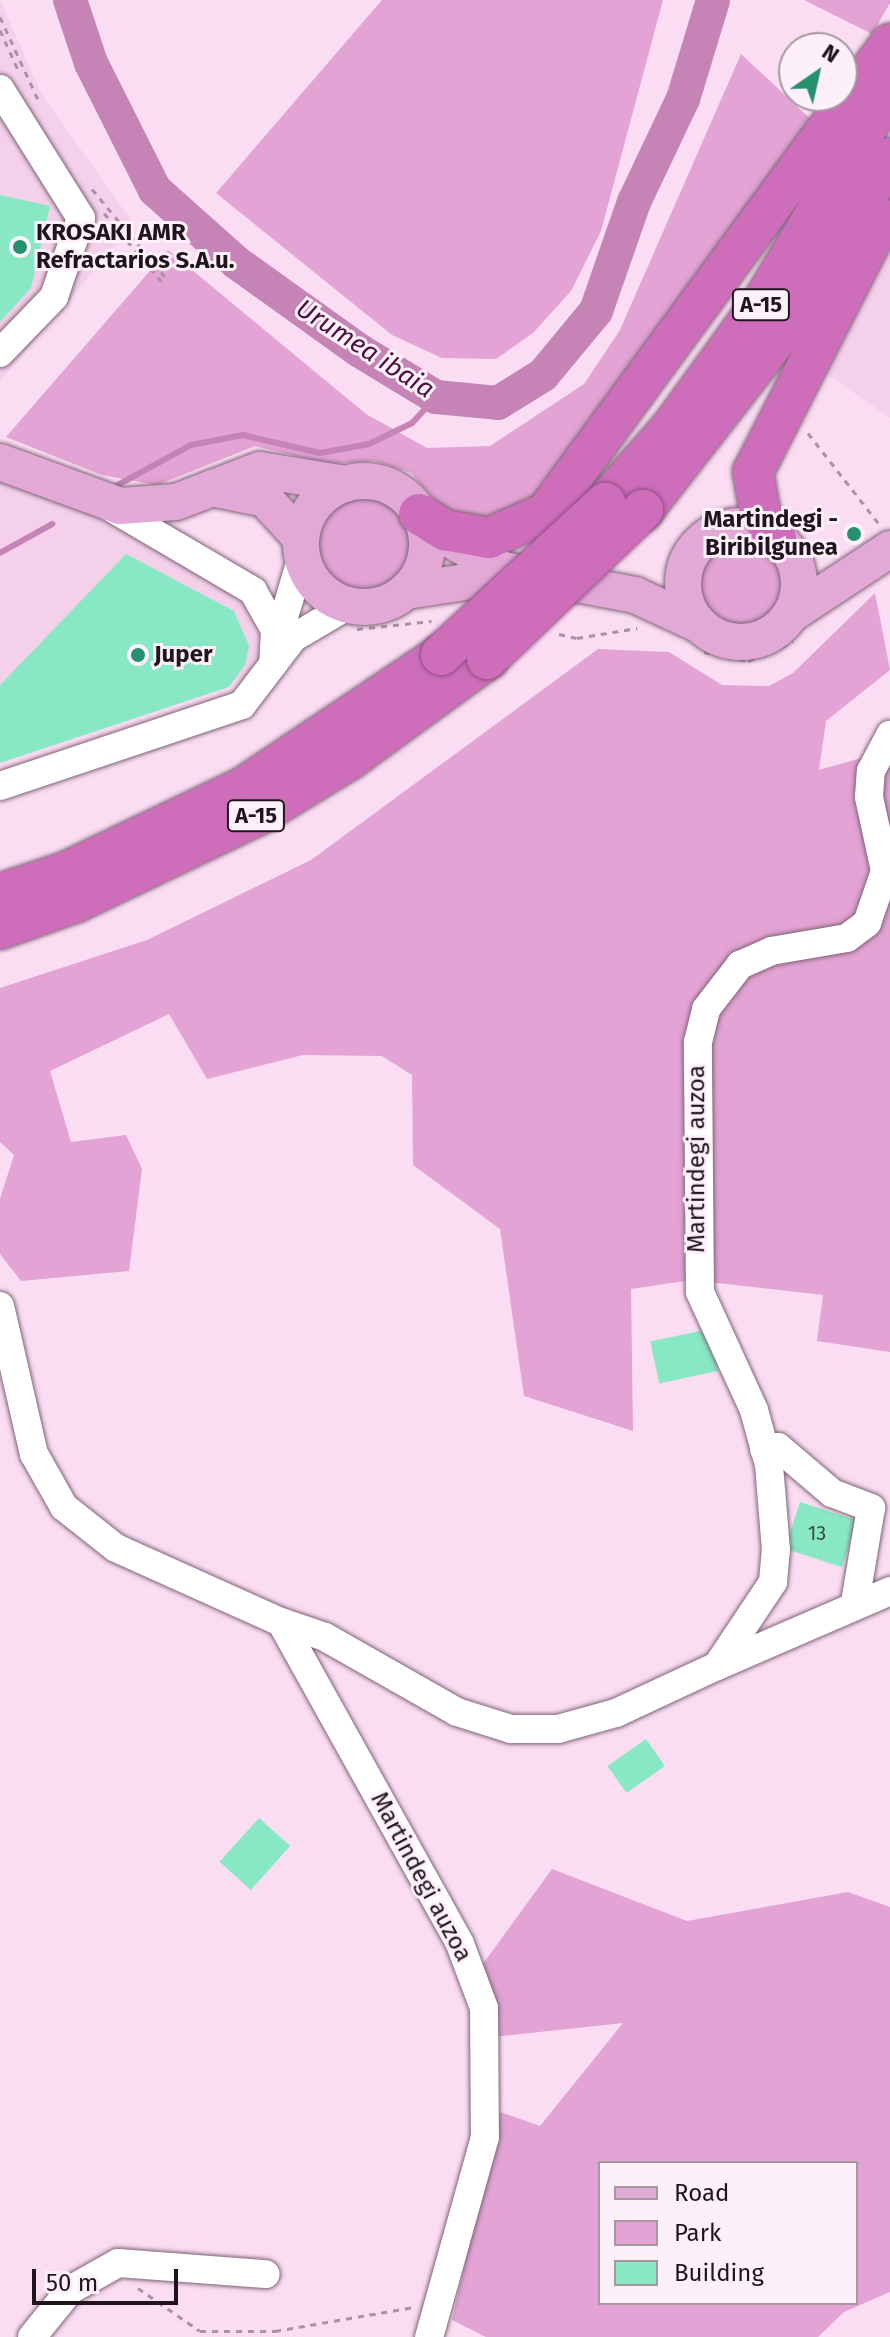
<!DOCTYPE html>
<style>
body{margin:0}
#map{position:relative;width:890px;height:2337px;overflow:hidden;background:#fbddf3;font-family:"Fira Sans",sans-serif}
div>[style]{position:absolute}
.built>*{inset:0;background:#f5d0eb}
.green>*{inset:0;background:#e3a3d4}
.round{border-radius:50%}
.stream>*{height:6px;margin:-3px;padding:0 3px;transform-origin:3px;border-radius:3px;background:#c583b6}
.river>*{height:34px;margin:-17px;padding:0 17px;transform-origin:17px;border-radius:17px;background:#c583b6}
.building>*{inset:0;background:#88e8c3;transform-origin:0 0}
.path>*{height:3px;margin-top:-1.5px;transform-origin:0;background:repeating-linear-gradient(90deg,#a992a3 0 6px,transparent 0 12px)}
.roads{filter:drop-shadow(0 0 2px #7f6478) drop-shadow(0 0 2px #7f6478)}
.minor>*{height:28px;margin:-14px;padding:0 14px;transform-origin:14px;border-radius:14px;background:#fff}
.major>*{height:36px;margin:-18px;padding:0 18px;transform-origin:18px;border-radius:18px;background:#e2a8d6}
.major>.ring{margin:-18px;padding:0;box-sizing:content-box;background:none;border:36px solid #e2a8d6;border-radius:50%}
.highway>*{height:40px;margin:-20px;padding:0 20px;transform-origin:20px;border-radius:20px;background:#ce6ebb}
.bridges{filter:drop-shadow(0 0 2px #914f84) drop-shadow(0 0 2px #914f84)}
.highway-bridge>*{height:40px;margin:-20px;padding:0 20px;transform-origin:20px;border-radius:20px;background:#ce6ebb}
.dots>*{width:22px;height:22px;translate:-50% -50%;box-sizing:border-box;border:4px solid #fdf0f9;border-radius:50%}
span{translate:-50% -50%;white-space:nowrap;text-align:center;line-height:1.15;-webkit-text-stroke:6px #fdf0f9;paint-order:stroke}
.number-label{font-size:20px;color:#3a4a46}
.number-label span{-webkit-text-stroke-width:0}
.shield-label span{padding:2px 6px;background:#fdf0f9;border:2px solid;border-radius:6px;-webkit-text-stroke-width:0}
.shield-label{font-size:22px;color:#20151d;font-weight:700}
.poi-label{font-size:24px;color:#20151d;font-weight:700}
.left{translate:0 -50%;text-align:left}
.right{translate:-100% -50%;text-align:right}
.street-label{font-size:24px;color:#20151d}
.water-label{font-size:26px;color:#4b0f41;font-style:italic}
.legend{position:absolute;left:598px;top:2161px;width:260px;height:144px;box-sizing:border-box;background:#fdf0f9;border:2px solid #a598a1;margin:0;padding:10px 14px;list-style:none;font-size:24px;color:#20151d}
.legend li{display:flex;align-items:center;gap:16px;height:40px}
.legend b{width:40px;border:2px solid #a598a1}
.north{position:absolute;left:778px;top:32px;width:80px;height:80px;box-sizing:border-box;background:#fdf0f9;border:2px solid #a598a1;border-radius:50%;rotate:34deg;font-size:22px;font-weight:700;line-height:32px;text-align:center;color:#20151d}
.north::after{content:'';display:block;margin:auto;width:28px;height:36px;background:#26916f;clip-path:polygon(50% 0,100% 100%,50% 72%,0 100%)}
.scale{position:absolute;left:32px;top:2269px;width:146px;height:36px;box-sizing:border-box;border:4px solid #20151d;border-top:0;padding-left:10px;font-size:24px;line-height:28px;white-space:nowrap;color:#20151d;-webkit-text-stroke:6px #fdf0f9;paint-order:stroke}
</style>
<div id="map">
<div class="built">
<div style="clip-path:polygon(0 0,42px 95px,134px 224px,0 381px)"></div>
<div style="clip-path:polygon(890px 244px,890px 418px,827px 374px)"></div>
<div style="clip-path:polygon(0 478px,139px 532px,256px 605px,259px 672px,0 759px)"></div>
</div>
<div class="green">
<div style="clip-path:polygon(382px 0,663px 0,601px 231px,571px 291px,533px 333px,496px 359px,442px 358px,392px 335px,216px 193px)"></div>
<div style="clip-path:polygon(804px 0,890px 0,890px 3px,872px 34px)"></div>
<div style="clip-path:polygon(741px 54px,816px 124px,535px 499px,479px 526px,450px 517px,411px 473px,375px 461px,329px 464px,255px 446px,157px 485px,102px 475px,6px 437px,168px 250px,366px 414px,427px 448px,490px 446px,584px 384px,620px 330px)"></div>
<div class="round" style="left:316px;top:496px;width:96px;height:96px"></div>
<div class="round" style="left:697px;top:540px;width:86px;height:86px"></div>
<div style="clip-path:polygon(875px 593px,890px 670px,826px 721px,819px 770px,890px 750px,890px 1352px,817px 1341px,823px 1295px,692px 1280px,631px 1289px,633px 1431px,524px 1396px,500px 1229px,413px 1165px,412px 1075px,382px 1056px,303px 1055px,207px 1079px,169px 1014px,50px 1071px,71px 1142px,126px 1135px,142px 1169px,129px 1271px,21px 1281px,0 1254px,0 1199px,14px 1155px,0 1142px,0 988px,147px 940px,311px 860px,598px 649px,669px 652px,722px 685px,769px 686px,793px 673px)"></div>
<div style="clip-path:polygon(evenodd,552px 1869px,687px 1921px,848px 1892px,890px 1907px,890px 2292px,844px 2312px,818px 2337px,486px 2337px,452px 2320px,500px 2112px,540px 2126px,623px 2023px,493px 2037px,477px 1972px,552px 1869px,600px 2163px,856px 2163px,856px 2303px,600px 2303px,600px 2163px)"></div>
</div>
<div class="stream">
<div style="left:116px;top:486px;width:85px;rotate:-28.7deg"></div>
<div style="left:191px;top:445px;width:53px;rotate:-10.9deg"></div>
<div style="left:243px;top:435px;width:79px;rotate:13.2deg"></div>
<div style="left:320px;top:453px;width:50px;rotate:-10.4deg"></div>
<div style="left:369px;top:444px;width:48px;rotate:-26deg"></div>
<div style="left:412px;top:423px;width:35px;rotate:-47deg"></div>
<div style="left:0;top:553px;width:60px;rotate:-29.1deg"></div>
</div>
<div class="river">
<div style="left:70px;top:0;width:66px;rotate:71.6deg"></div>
<div style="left:91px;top:63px;width:142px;rotate:63.3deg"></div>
<div style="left:155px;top:190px;width:110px;rotate:41.7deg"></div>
<div style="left:237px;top:263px;width:151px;rotate:35.6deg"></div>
<div style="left:360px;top:351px;width:89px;rotate:31.2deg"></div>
<div style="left:436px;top:397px;width:62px;rotate:5.5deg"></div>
<div style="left:498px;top:403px;width:53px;rotate:-31.9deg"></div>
<div style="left:543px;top:375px;width:83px;rotate:-50.4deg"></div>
<div style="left:596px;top:311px;width:115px;rotate:-70.8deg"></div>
<div style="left:634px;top:202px;width:114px;rotate:-64.6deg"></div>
<div style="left:683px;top:99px;width:103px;rotate:-73.1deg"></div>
</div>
<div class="building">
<div style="clip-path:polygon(0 195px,50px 206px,31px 288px,0 322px)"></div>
<div style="clip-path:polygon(126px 554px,234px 611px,249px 646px,245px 665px,229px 687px,0 763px,0 685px)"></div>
<div style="left:709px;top:1329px;width:43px;height:60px;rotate:78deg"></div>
<div style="left:800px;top:1502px;width:60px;height:49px;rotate:18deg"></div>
<div style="left:646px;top:1739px;width:33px;height:47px;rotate:55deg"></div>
<div style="left:259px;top:1818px;width:42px;height:59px;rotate:42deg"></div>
</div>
<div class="path">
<div style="left:0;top:17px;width:96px;rotate:65.3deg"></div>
<div style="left:0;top:30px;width:48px;rotate:65.6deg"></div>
<div style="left:92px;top:189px;width:114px;rotate:50.3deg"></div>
<div style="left:104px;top:213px;width:89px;rotate:50deg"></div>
<div style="left:808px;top:433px;width:115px;rotate:52deg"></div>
<div style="left:357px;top:629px;width:75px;rotate:-6.1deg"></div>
<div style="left:559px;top:634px;width:18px;rotate:13deg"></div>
<div style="left:577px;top:638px;width:61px;rotate:-9.5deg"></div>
<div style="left:704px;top:652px;width:45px;rotate:11.6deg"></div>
<div style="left:748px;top:661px;width:49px;rotate:-22.9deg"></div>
<div style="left:138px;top:2288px;width:75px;rotate:34.7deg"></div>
<div style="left:200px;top:2331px;width:75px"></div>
<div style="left:275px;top:2331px;width:141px;rotate:-9.8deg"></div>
</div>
<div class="roads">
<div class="minor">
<div style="left:0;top:89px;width:152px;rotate:57.9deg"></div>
<div style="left:81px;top:218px;width:83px;rotate:108.9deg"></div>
<div style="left:54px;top:297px;width:78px;rotate:134deg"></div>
<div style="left:105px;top:504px;width:172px;rotate:30.4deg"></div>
<div style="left:253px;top:591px;width:45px;rotate:60.6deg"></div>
<div style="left:275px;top:630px;width:34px;rotate:93deg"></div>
<div style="left:276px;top:644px;width:91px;rotate:-73.4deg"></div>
<div style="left:0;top:786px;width:255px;rotate:-18.5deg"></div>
<div style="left:242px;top:705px;width:84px;rotate:-52.7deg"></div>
<div style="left:293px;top:638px;width:65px;rotate:-30.5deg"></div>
<div style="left:0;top:1306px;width:152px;rotate:77.1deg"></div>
<div style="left:34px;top:1454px;width:61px;rotate:60.5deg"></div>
<div style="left:64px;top:1507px;width:66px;rotate:38.3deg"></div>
<div style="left:116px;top:1548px;width:181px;rotate:24.2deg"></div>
<div style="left:281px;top:1622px;width:368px;rotate:60.9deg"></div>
<div style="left:460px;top:1944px;width:68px;rotate:69.4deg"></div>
<div style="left:484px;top:2008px;width:129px;rotate:89.6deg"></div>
<div style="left:485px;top:2137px;width:208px;rotate:105.6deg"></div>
<div style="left:764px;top:1449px;width:14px;rotate:-8deg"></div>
<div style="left:778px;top:1447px;width:71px;rotate:40.4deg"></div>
<div style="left:832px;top:1493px;width:42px;rotate:21deg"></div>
<div style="left:871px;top:1508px;width:96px;rotate:99.6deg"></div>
<div style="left:281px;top:1622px;width:46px;rotate:18.8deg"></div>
<div style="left:325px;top:1637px;width:152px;rotate:29.6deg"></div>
<div style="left:457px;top:1712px;width:57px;rotate:17.5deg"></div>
<div style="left:511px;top:1729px;width:47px"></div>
<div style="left:558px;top:1729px;width:60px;rotate:-15.4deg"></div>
<div style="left:616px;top:1713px;width:111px;rotate:-25deg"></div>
<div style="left:717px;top:1666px;width:101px;rotate:-56.3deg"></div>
<div style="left:773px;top:1582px;width:32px;rotate:-85deg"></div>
<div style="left:776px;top:1550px;width:85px;rotate:-94.7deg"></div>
<div style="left:769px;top:1465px;width:57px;rotate:-105.3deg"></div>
<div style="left:754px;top:1410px;width:130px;rotate:-114.6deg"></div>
<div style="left:700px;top:1292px;width:250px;rotate:-90.5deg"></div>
<div style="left:698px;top:1042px;width:34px;rotate:-76deg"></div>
<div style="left:706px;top:1009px;width:56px;rotate:-52.3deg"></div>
<div style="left:740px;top:965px;width:34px;rotate:-24deg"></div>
<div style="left:771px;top:951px;width:77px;rotate:-9.7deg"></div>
<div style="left:847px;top:938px;width:25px;rotate:-37deg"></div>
<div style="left:867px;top:923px;width:55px;rotate:-70.9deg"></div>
<div style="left:885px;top:871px;width:76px;rotate:-102.2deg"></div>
<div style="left:869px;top:797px;width:26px;rotate:-86deg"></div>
<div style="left:871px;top:771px;width:41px;rotate:-62.2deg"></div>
<div style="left:717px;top:1666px;width:189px;rotate:-23.4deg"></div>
<div style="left:32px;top:2337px;width:60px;rotate:-51deg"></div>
<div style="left:70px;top:2290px;width:55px;rotate:-29.4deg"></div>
<div style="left:118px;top:2263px;width:148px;rotate:4.3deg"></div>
</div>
<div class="major">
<div style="left:0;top:462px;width:128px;rotate:20.1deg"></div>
<div style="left:120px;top:506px;width:56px;rotate:-4.1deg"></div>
<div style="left:176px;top:502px;width:90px;rotate:-20.9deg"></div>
<div style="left:260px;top:470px;width:87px;rotate:9.2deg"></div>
<div class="ring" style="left:301px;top:481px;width:90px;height:90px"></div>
<div style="left:212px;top:488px;width:54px;rotate:11.7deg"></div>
<div style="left:265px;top:499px;width:53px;rotate:47.3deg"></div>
<div style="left:427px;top:526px;width:88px;rotate:30.1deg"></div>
<div style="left:503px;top:570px;width:134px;rotate:10.7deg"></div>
<div style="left:635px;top:595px;width:72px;rotate:24.8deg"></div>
<div class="ring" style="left:683px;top:526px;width:80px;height:80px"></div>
<div style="left:406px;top:591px;width:106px;rotate:-8.7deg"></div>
<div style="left:790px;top:615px;width:120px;rotate:-33.4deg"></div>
</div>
<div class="highway">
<div style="left:605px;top:503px;width:101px;rotate:-48.6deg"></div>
<div style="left:672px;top:427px;width:157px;rotate:-54.1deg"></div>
<div style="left:764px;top:300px;width:246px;rotate:-59.2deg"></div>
<div style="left:643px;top:510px;width:244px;rotate:-52deg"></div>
<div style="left:793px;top:318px;width:187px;rotate:-58.8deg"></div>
<div style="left:419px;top:514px;width:31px;rotate:32deg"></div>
<div style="left:445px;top:530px;width:45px;rotate:10.3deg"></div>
<div style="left:489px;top:538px;width:62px;rotate:-23.7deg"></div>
<div style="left:546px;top:513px;width:582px;rotate:-53.74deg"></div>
<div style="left:776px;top:538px;width:31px;rotate:-122deg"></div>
<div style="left:760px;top:512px;width:41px;rotate:-99.9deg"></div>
<div style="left:753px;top:472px;width:284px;rotate:-63deg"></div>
<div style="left:0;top:894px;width:70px;rotate:-18.4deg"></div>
<div style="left:66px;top:872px;width:197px;rotate:-25.5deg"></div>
<div style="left:244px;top:787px;width:237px;rotate:-33.8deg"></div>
<div style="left:0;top:929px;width:81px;rotate:-19.6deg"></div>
<div style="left:76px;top:902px;width:204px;rotate:-25.6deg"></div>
<div style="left:260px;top:814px;width:105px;rotate:-31.4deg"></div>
<div style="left:350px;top:759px;width:170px;rotate:-36.1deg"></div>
</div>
</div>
<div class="bridges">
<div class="highway-bridge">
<div style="left:441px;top:655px;width:224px;rotate:-42.8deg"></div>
<div style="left:487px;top:659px;width:216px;rotate:-43.7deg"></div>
</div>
</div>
<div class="dots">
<div style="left:20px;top:247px;background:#26916f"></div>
<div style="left:854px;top:534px;background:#26916f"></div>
<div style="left:138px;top:655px;background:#26916f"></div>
</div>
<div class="number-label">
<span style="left:817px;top:1533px">13</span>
</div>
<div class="shield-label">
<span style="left:761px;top:305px">A-15</span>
<span style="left:256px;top:816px">A-15</span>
</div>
<div class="poi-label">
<span class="left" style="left:36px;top:247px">KROSAKI AMR<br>Refractarios S.A.u.</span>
<span class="right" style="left:838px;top:534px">Martindegi -<br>Biribilgunea</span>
<span class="left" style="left:154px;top:655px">Juper</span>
</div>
<div class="street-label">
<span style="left:697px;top:1159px;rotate:-90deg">Martindegi auzoa</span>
<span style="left:421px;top:1877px;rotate:62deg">Martindegi auzoa</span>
</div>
<div class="water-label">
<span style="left:365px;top:349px;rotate:33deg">Urumea ibaia</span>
</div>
<ul class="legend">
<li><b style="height:10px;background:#e2a8d6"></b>Road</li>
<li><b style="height:22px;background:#e3a3d4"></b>Park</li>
<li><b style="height:22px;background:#88e8c3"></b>Building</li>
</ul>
<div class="north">N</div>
<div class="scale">50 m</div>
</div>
